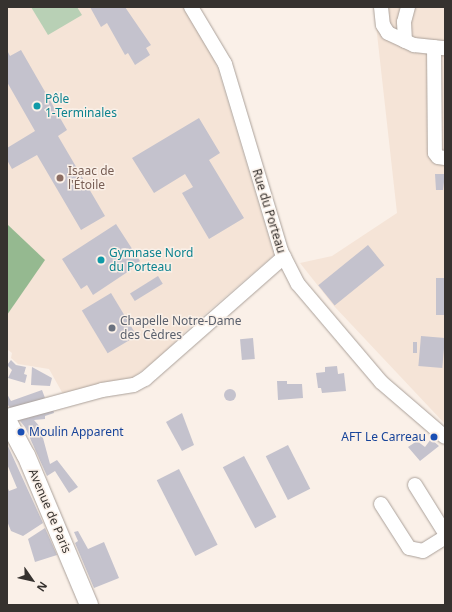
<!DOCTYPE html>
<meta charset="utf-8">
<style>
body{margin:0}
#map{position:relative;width:452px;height:612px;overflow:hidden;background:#faf0e8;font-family:"Noto Sans",sans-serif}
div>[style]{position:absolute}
.built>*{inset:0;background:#f5e4d7}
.green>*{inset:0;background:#b8d0b5}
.forest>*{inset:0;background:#95b990}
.building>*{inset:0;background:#c4c2cd;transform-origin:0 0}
.round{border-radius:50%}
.roads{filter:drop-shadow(0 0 1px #aba19a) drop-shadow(0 0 1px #aba19a)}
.minor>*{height:14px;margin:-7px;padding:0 7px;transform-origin:7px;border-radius:7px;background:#fff}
.major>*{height:18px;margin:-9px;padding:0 9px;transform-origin:9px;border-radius:9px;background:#fff}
.dots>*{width:11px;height:11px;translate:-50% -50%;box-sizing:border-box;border:2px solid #faf0e8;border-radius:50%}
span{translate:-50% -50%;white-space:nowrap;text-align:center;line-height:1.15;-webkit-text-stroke:3px #faf0e8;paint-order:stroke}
.culture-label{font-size:12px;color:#0d838f}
.left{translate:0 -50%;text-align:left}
.education-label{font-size:12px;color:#785e54}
.street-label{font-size:12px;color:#36322f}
.worship-label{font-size:12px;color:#5b616d}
.transit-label{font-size:12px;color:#164399}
.right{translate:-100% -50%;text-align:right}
.frame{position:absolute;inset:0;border:8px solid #36322f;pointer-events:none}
.north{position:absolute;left:12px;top:560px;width:40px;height:40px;-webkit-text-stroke:3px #faf0e8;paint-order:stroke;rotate:124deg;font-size:11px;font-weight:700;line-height:16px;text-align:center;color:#36322f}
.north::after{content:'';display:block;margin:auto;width:14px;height:18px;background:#36322f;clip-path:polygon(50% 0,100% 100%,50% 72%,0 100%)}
</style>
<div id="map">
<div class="built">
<div style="clip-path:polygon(7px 7px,183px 7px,201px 29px,218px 69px,274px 255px,190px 327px,159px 358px,132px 378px,63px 394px,49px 369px,18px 364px,11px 358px,12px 353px,7px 349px,7px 315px,44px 260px,7px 224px)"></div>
<div style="clip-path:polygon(374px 7px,445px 7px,445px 424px,334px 306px,300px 263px,332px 256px,397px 213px)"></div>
</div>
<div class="green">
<div style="clip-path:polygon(31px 7px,77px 7px,82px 15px,48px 35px)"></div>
</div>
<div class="forest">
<div style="clip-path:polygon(7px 224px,45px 260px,7px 315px)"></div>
</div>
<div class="building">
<div style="clip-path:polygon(90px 7px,125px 7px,151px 45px,146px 48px,150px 55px,135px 65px,128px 53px,125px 55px,107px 23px,101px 27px)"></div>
<div style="clip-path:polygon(7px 50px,10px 56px,21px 50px,67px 130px,58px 136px,105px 216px,81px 230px,37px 155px,12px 169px,7px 160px,7px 148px,35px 131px,7px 82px)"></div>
<div style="clip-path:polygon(199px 118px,220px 153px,209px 160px,244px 218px,209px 239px,182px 193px,193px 187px,185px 174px,154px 193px,132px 158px)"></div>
<div style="clip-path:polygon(435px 174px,445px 174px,443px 190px,436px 190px)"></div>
<div style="clip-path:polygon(116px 224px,140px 261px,131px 267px,132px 269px,93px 295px,87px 285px,81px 289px,62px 259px)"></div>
<div style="left:368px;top:245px;width:26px;height:64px;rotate:51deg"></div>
<div style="left:158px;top:276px;width:9px;height:33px;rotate:58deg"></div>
<div style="left:436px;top:278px;width:9px;height:37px"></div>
<div style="left:111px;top:293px;width:50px;height:34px;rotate:59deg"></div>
<div style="left:421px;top:336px;width:24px;height:30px;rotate:5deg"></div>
<div style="left:253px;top:338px;width:21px;height:13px;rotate:85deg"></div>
<div style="left:413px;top:342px;width:4px;height:11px"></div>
<div style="clip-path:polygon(11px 360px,16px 365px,26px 367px,24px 374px,27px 375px,25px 383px,8px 378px,12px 370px,7px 365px)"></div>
<div style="clip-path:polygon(337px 366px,338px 374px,344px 373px,346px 391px,322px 393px,321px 388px,318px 388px,316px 373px,325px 372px,325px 367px)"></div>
<div style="clip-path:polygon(32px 367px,52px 378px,50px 386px,31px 385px)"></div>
<div style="clip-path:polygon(277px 381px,287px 381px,287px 384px,302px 384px,303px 398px,278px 400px)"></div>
<div class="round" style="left:224px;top:389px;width:12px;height:12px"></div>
<div style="clip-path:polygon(42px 390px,45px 398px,13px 411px,7px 404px,7px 394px,11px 401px)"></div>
<div style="clip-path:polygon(52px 406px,54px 413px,45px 416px,45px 419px,34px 420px,40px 427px,50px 464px,57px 460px,78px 487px,69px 493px,55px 471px,47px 476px,25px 427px,16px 416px)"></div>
<div style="clip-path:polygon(182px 413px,194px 445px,182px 451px,166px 422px)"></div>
<div style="clip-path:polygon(431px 439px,439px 446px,420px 461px,408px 447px,417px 441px,425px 447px)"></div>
<div style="clip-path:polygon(7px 444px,43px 523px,23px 536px,11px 531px,7px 521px,7px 486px,9px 491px,17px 488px,7px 464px)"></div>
<div style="left:288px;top:445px;width:49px;height:25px;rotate:63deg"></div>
<div style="left:244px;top:456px;width:69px;height:24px;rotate:62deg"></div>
<div style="left:179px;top:469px;width:85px;height:25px;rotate:63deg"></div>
<div style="clip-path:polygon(45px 528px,57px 555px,35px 562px,28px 539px)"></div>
<div style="clip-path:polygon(78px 531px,88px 549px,104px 542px,119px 578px,94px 588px,75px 543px,78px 541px,74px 532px)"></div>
</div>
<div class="roads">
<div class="minor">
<div style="left:191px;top:7px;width:66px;rotate:59.2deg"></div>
<div style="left:225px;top:64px;width:195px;rotate:73.3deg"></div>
<div style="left:281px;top:251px;width:37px;rotate:63deg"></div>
<div style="left:298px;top:284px;width:128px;rotate:49.7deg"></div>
<div style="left:381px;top:382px;width:84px;rotate:40.7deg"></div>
<div style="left:381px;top:7px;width:18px;rotate:84deg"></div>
<div style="left:383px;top:25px;width:9px;rotate:58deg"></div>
<div style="left:388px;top:33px;width:29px;rotate:25deg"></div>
<div style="left:414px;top:45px;width:31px;rotate:6deg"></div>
<div style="left:405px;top:41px;width:19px;rotate:-93deg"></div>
<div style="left:404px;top:22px;width:16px;rotate:-75deg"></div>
<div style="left:434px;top:47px;width:106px;rotate:89.5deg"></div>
<div style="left:435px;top:153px;width:5px;rotate:53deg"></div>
<div style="left:438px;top:157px;width:7px;rotate:8deg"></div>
<div style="left:7px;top:416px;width:98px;rotate:-15.3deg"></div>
<div style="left:102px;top:390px;width:32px;rotate:-9deg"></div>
<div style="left:134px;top:385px;width:13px;rotate:-29deg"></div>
<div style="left:145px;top:379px;width:185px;rotate:-41.3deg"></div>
<div style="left:415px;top:485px;width:57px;rotate:58deg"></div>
<div style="left:381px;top:504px;width:52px;rotate:57.5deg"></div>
<div style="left:409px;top:548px;width:14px;rotate:12deg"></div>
<div style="left:423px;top:551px;width:26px;rotate:-32deg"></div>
</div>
<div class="major">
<div style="left:7px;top:420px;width:40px;rotate:62deg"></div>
<div style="left:26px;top:455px;width:163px;rotate:67.2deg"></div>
</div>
</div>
<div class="dots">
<div style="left:37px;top:106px;background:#0f9aa8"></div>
<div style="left:60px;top:178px;background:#8d6e63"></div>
<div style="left:101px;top:260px;background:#0f9aa8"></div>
<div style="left:112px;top:328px;background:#6b7280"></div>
<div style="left:21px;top:432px;background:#1a4fb4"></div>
<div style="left:434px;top:437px;background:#1a4fb4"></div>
</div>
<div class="culture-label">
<span class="left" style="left:45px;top:106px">Pôle<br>1-Terminales</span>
<span class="left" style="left:109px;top:260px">Gymnase Nord<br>du Porteau</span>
</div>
<div class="education-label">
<span class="left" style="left:68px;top:178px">Isaac de<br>l'Étoile</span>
</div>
<div class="street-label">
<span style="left:269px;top:211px;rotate:73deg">Rue du Porteau</span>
<span style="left:50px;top:511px;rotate:67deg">Avenue de Paris</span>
</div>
<div class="worship-label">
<span class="left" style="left:120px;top:328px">Chapelle Notre-Dame<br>des Cèdres</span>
</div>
<div class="transit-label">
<span class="left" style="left:29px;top:432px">Moulin Apparent</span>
<span class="right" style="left:426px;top:437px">AFT Le Carreau</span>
</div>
<div class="frame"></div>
<div class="north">N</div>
</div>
